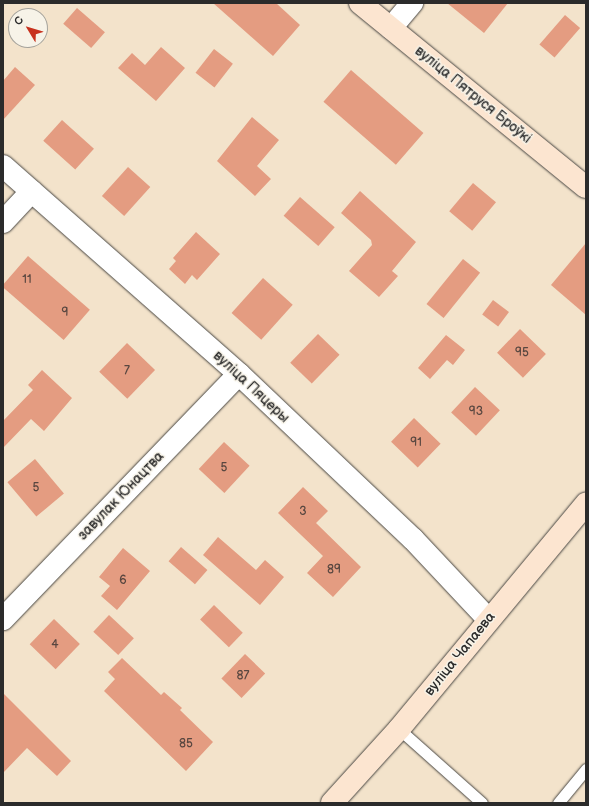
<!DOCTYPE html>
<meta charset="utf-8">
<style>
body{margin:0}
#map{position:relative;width:589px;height:806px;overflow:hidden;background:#f3e3cb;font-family:"Balsamiq Sans",sans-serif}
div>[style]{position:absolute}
.building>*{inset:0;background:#e49c81;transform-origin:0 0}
.roads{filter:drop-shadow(0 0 1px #494743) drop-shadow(0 0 1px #494743)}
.lane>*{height:11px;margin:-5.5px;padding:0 5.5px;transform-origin:5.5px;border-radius:5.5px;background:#fff}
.street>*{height:22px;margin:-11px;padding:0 11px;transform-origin:11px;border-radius:11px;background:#fff}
.secondary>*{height:22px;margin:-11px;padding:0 11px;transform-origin:11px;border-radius:11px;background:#fce5d0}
span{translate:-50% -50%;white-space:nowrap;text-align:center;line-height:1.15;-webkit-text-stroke:3px #f7f3e8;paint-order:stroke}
.number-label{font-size:12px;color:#594740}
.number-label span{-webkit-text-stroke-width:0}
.street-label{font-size:14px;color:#2b2b2b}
.frame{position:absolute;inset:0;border:4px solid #2b2b2b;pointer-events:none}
.north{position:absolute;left:8px;top:8px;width:40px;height:40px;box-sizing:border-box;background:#f7f3e8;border:1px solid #a5a39c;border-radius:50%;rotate:308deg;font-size:11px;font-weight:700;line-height:16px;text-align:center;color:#2b2b2b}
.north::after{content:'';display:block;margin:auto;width:14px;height:18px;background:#c8321e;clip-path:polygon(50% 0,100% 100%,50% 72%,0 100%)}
</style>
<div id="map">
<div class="building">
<div style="clip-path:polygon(213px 3px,276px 3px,300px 25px,273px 56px)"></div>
<div style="clip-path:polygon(447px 3px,508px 3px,484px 33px)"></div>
<div style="left:77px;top:8px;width:37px;height:21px;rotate:41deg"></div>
<div style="left:565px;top:15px;width:20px;height:39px;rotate:41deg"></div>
<div style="clip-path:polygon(161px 47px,185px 68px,156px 101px,118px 68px,132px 53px,145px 65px)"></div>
<div style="left:214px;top:49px;width:24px;height:30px;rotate:38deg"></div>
<div style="clip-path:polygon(15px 67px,35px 85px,3px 120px,3px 81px)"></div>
<div style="left:351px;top:70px;width:96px;height:42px;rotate:41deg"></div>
<div style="clip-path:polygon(252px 117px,279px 140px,257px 166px,271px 179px,255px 196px,217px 161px)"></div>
<div style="left:62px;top:120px;width:43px;height:28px;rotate:42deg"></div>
<div style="left:128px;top:167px;width:30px;height:39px;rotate:42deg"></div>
<div style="left:473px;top:183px;width:30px;height:37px;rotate:40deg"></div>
<div style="clip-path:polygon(360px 191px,416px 242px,392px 271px,398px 276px,379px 297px,349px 271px,372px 245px,371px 240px,341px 213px)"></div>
<div style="left:300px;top:197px;width:46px;height:25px;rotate:41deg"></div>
<div style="clip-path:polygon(196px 232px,220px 254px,197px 280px,192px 275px,185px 284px,169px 269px,176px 261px,173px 258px)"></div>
<div style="clip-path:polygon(586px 243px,586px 315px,551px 285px)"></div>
<div style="left:28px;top:256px;width:82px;height:40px;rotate:41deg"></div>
<div style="left:463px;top:259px;width:22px;height:58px;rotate:39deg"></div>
<div style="left:263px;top:278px;width:40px;height:47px;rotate:42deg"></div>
<div style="left:493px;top:300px;width:20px;height:18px;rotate:37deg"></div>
<div style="left:520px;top:329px;width:36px;height:33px;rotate:44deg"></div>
<div style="left:318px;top:334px;width:30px;height:40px;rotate:44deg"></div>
<div style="clip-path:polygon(446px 335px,465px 350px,453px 365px,447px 360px,430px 379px,418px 368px)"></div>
<div style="left:127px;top:343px;width:39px;height:40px;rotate:44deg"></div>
<div style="clip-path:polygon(42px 370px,72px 398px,44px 431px,31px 419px,3px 448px,3px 421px,33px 390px,28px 385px)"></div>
<div style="left:475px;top:387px;width:34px;height:35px;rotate:43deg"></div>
<div style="left:414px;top:418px;width:37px;height:33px;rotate:44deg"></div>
<div style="left:224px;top:442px;width:35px;height:37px;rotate:43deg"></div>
<div style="left:35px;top:459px;width:45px;height:36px;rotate:50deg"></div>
<div style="clip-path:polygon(303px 487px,328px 511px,316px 523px,361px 567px,333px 597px,307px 573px,323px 556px,278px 513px)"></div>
<div style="clip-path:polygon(218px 537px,256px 570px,265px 560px,284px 577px,260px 605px,203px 555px)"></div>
<div style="left:181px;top:547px;width:35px;height:19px;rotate:41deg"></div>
<div style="clip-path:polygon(123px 548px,150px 571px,117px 610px,101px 596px,110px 586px,99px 577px)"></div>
<div style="left:214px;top:605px;width:40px;height:20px;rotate:44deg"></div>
<div style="left:109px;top:615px;width:34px;height:23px;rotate:43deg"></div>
<div style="left:54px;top:619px;width:36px;height:35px;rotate:44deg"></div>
<div style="left:245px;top:654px;width:28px;height:34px;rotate:44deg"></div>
<div style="clip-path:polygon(122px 658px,161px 695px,164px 692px,182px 708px,180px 710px,213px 742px,186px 771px,104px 691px,115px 679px,108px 672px)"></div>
<div style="clip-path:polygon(3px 693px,71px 761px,57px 776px,27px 748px,3px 773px)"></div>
</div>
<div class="roads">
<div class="lane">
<div style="left:399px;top:729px;width:111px;rotate:41.7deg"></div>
<div style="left:558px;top:803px;width:44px;rotate:-50.5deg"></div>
</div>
<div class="street">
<div style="left:391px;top:28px;width:33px;rotate:-50deg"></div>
<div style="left:3px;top:166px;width:315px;rotate:41.4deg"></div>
<div style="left:239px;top:374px;width:240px;rotate:43.5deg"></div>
<div style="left:413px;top:539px;width:110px;rotate:46.8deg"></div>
<div style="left:3px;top:222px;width:42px;rotate:-46.9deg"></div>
<div style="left:3px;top:619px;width:340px;rotate:-46.1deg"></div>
</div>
<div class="secondary">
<div style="left:360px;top:3px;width:291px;rotate:39.2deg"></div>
<div style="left:332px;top:803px;width:100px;rotate:-47.8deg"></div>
<div style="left:399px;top:729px;width:293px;rotate:-50.3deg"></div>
</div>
</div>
<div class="number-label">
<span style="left:27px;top:280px">11</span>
<span style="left:65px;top:313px">9</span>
<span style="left:522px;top:353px">95</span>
<span style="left:127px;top:371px">7</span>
<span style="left:476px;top:412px">93</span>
<span style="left:416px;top:443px">91</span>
<span style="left:224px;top:468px">5</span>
<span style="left:36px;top:488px">5</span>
<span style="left:303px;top:512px">3</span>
<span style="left:334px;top:570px">89</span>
<span style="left:123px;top:581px">6</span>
<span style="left:55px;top:645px">4</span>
<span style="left:243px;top:676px">87</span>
<span style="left:186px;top:744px">85</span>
</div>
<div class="street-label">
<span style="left:473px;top:95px;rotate:39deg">вуліца Пятруся Броўкі</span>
<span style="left:251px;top:387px;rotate:43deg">вуліца Пяцеры</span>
<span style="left:121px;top:496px;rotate:-46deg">завулак Юнацтва</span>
<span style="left:460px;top:654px;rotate:-51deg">вуліца Чапаева</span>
</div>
<div class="frame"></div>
<div class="north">С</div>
</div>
